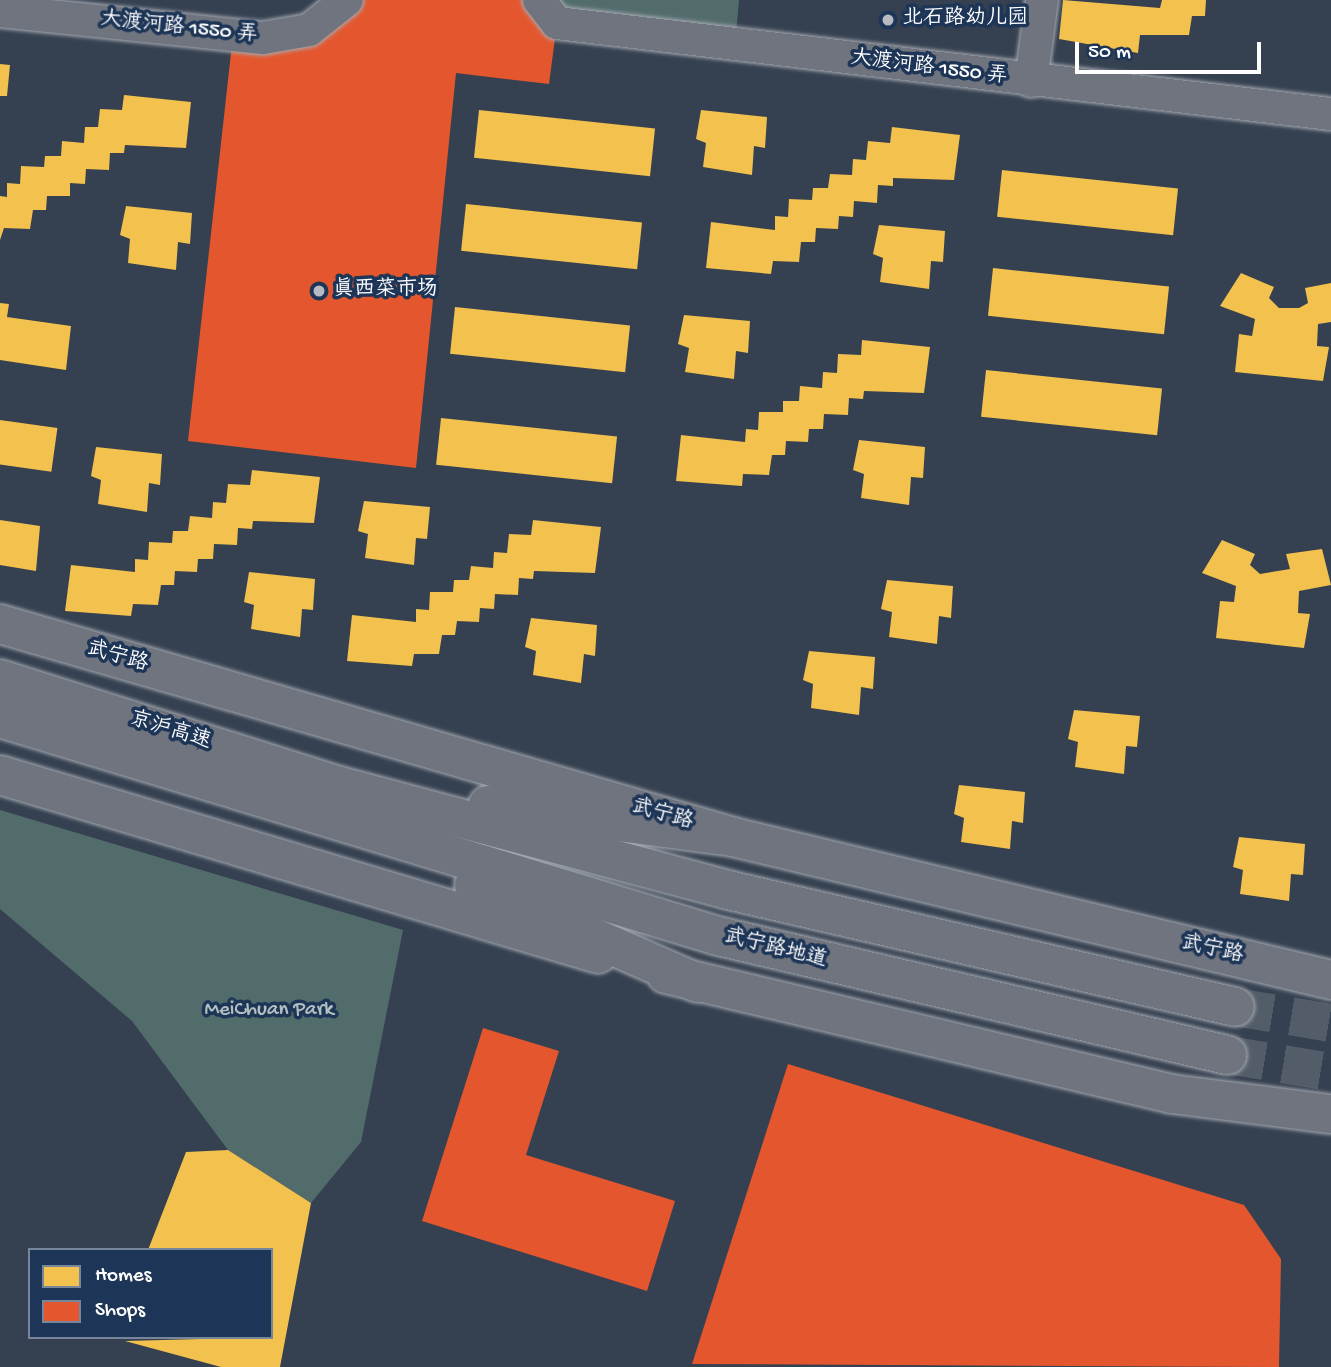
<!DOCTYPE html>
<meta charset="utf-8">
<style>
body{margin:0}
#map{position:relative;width:1331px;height:1367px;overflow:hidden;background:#354050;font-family:"Gochi Hand","LXGW WenKai TC",sans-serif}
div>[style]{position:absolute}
.green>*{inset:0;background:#526c6c}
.homes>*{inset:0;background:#f2c14e;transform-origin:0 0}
.shops>*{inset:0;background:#e4572e}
.highway-tunnel>*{height:38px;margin-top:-19px;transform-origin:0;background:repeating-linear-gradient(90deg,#535d6a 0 38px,transparent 0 57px)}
.roads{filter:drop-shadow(0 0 2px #a4a9b0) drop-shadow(0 0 2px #a4a9b0)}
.minor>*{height:32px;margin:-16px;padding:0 16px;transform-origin:16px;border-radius:16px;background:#6f747e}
.major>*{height:38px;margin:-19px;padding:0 19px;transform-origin:19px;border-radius:19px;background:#6f747e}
.highway>*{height:38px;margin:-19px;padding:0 19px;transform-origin:19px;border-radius:19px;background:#6f747e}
.dots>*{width:19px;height:19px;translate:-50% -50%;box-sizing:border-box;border:4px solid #1d3557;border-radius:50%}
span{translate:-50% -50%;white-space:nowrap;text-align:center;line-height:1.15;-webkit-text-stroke:7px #1d3557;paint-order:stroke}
.poi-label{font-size:21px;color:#fff}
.left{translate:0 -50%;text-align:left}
.street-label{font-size:21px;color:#fff}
.park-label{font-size:21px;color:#b3c0bf}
.legend{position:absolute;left:28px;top:1248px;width:245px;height:91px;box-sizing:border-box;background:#1d3557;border:2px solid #77869a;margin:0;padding:9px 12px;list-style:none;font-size:21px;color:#fff}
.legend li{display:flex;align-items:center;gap:14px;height:35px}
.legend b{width:35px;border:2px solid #77869a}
.scale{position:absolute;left:1075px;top:42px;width:186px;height:32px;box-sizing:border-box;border:4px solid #fff;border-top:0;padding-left:9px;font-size:21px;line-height:24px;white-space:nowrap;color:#fff;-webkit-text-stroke:5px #1d3557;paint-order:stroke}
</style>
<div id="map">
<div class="green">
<div style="clip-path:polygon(539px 0,739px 0,735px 46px,557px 23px)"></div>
<div style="clip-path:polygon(0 810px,403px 930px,361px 1142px,311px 1203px,228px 1150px,132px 1021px,0 909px)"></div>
</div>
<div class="homes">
<div style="clip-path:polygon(1063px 0,1160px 8px,1162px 0,1206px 0,1205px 16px,1192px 16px,1189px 35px,1140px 35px,1138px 53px,1059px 39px)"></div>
<div style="clip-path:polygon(0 64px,10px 65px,7px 96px,0 96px)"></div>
<div style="clip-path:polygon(124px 95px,191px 102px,186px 148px,125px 145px,124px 153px,110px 153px,109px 170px,86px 169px,85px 184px,70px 183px,70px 196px,47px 196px,46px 210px,33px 210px,30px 229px,4px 228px,0 240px,0 196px,7px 197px,7px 183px,20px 184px,21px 166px,44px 167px,45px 156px,61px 156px,62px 141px,84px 143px,85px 127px,98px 127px,100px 109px,122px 110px)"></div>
<div style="left:479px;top:110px;width:177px;height:48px;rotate:6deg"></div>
<div style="clip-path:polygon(701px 110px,767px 117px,765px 148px,754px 146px,752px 175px,703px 167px,706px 143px,696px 139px)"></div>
<div style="clip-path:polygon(892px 127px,960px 135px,954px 180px,893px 178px,893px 186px,878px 185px,877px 203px,854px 201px,853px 217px,839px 216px,838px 229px,816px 228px,815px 242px,801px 242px,799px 262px,773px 261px,771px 274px,706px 268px,711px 222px,775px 230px,775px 216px,788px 217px,789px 199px,812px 200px,813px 188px,828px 188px,830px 174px,852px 175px,853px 159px,866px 160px,868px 141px,890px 143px)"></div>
<div style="left:1002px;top:170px;width:177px;height:47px;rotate:6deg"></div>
<div style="left:466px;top:204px;width:177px;height:47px;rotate:6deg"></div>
<div style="clip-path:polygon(126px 206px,192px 213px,190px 244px,178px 242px,176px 270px,128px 263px,130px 239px,120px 235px)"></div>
<div style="clip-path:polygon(879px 225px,945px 231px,943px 262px,931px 261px,929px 289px,880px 282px,883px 258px,873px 254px)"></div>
<div style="left:993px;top:268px;width:177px;height:48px;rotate:6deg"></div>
<div style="clip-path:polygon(1241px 273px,1274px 287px,1269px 298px,1279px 308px,1299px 308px,1308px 303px,1305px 288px,1331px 283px,1331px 322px,1318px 324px,1317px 346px,1329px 347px,1323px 381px,1235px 372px,1239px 334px,1252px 336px,1255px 319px,1220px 306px)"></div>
<div style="clip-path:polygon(0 303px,9px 304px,7px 317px,71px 326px,66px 370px,0 360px)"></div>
<div style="left:455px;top:307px;width:176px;height:47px;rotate:6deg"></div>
<div style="clip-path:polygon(684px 315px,750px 321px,748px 353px,736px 351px,734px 379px,685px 372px,689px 348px,678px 344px)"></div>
<div style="clip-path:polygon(862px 340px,930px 347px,924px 393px,864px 391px,863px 399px,849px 398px,848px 415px,824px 414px,823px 429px,809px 429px,808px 442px,786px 441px,785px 455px,772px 455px,769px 475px,743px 474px,742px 486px,676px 481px,681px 435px,745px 442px,746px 429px,758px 430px,759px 412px,783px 412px,783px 401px,799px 401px,800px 386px,822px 388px,823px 372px,837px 373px,838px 354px,861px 355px)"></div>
<div style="left:986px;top:370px;width:177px;height:47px;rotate:6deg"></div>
<div style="left:441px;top:418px;width:177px;height:47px;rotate:6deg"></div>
<div style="left:0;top:420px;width:58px;height:44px;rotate:8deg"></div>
<div style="clip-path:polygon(859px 440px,925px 447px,923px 478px,911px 477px,909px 505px,861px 498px,864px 474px,853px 470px)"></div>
<div style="clip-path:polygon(96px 447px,162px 454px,160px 485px,149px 483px,147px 512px,98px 504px,101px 480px,91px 476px)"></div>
<div style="clip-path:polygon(252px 470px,320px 477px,314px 523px,253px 521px,252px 529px,238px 528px,237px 545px,214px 544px,213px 559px,198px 559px,197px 572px,175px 571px,174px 585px,161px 585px,158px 605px,133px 604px,131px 616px,65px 611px,71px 565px,135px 572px,135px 559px,148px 560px,149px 542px,172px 543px,173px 531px,188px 531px,190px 516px,212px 518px,213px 502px,226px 503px,228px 484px,250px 485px)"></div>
<div style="clip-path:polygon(364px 501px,430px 507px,427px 539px,416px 538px,414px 565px,365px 558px,368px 534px,358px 531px)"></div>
<div style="clip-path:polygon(0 520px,40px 526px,36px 571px,0 565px)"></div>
<div style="clip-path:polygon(533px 520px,601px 527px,595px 573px,534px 571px,533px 579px,519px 578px,518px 595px,495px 594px,494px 609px,480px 608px,479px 622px,457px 621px,455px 635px,442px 635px,439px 654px,414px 654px,412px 666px,347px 661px,352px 615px,416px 622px,416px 609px,429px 610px,430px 592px,453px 592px,454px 580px,469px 580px,471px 566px,493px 568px,494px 552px,507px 553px,509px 534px,531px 535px)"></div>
<div style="clip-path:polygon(1222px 540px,1255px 554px,1250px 565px,1260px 574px,1290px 569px,1286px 554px,1322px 549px,1331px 585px,1299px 591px,1298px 613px,1310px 614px,1304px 648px,1216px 638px,1220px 601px,1234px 602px,1236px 586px,1202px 573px)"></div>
<div style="clip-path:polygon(249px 572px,315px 579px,313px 610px,302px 609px,300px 637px,251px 629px,254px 605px,244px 602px)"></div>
<div style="clip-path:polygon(887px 580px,953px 586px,951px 618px,939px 616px,937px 644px,889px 637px,892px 612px,881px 609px)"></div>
<div style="clip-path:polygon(531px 618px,597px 625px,595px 656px,584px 654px,581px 683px,533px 675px,536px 651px,525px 647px)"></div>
<div style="clip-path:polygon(809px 651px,875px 657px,873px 689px,861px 687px,859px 715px,811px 708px,813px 684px,803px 680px)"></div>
<div style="clip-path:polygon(1074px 710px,1140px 716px,1137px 747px,1126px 746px,1124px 774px,1075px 767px,1078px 742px,1068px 739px)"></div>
<div style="clip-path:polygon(959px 785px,1025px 792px,1023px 823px,1012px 821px,1010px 849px,961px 842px,964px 818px,954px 814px)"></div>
<div style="clip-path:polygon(1239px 837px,1305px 844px,1303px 875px,1291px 874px,1289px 901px,1240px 894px,1243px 870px,1233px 867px)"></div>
<div style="clip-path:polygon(228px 1150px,311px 1203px,280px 1367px,221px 1367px,125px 1341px,271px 1337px,271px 1250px,148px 1250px,186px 1152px)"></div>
</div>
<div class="shops">
<div style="clip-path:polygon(338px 0,539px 0,557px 23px,549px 84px,456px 73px,416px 468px,188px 441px,233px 35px,286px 37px)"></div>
<div style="clip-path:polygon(483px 1028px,559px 1051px,526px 1155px,675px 1201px,647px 1291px,422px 1221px)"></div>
<div style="clip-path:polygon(788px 1064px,1244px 1205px,1281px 1259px,1279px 1367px,692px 1364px)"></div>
</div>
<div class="highway-tunnel">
<div style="left:1235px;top:1007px;width:97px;rotate:9.5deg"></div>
<div style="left:1227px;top:1055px;width:105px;rotate:9.3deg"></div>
</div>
<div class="roads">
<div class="minor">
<div style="left:539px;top:0;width:29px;rotate:52deg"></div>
<div style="left:557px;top:23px;width:779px;rotate:6.71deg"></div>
<div style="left:0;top:11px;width:264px;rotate:5.9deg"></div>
<div style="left:263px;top:38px;width:47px;rotate:-9.9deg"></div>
<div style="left:309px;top:30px;width:48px;rotate:-38.3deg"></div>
<div style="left:1031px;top:81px;width:82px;rotate:-82.3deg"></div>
</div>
<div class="major">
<div style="left:0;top:624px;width:763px;rotate:16.2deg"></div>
<div style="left:733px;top:837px;width:615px;rotate:13.45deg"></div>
<div style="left:0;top:775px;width:624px;rotate:16.66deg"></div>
<div style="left:666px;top:974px;width:520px;rotate:13.34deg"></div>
<div style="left:1172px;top:1094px;width:160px;rotate:7.2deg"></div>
</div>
<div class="highway">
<div style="left:0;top:679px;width:356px;rotate:17.5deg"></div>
<div style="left:340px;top:786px;width:402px;rotate:15deg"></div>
<div style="left:728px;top:890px;width:520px;rotate:12.99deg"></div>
<div style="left:0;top:718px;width:750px;rotate:16.89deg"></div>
<div style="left:718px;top:936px;width:523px;rotate:13.16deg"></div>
<div style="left:488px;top:805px;width:247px;rotate:7.4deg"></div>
<div style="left:474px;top:885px;width:244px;rotate:23.7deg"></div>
</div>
</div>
<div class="dots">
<div style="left:888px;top:20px;background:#b8bcc2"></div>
<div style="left:319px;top:291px;background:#b8bcc2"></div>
</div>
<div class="poi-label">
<span class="left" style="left:902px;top:20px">北石路幼儿园</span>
<span class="left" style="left:333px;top:291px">真西菜市场</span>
</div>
<div class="street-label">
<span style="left:179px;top:29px;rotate:6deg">大渡河路 1550 弄</span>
<span style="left:929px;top:69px;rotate:7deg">大渡河路 1550 弄</span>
<span style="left:117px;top:658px;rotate:16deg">武宁路</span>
<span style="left:170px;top:732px;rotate:17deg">京沪高速</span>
<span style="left:662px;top:816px;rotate:16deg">武宁路</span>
<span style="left:775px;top:950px;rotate:14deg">武宁路地道</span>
<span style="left:1212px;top:951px;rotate:13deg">武宁路</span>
</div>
<div class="park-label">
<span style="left:269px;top:1011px">MeiChuan Park</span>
</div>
<ul class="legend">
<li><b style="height:19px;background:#f2c14e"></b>Homes</li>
<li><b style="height:19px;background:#e4572e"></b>Shops</li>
</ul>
<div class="scale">50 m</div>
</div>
